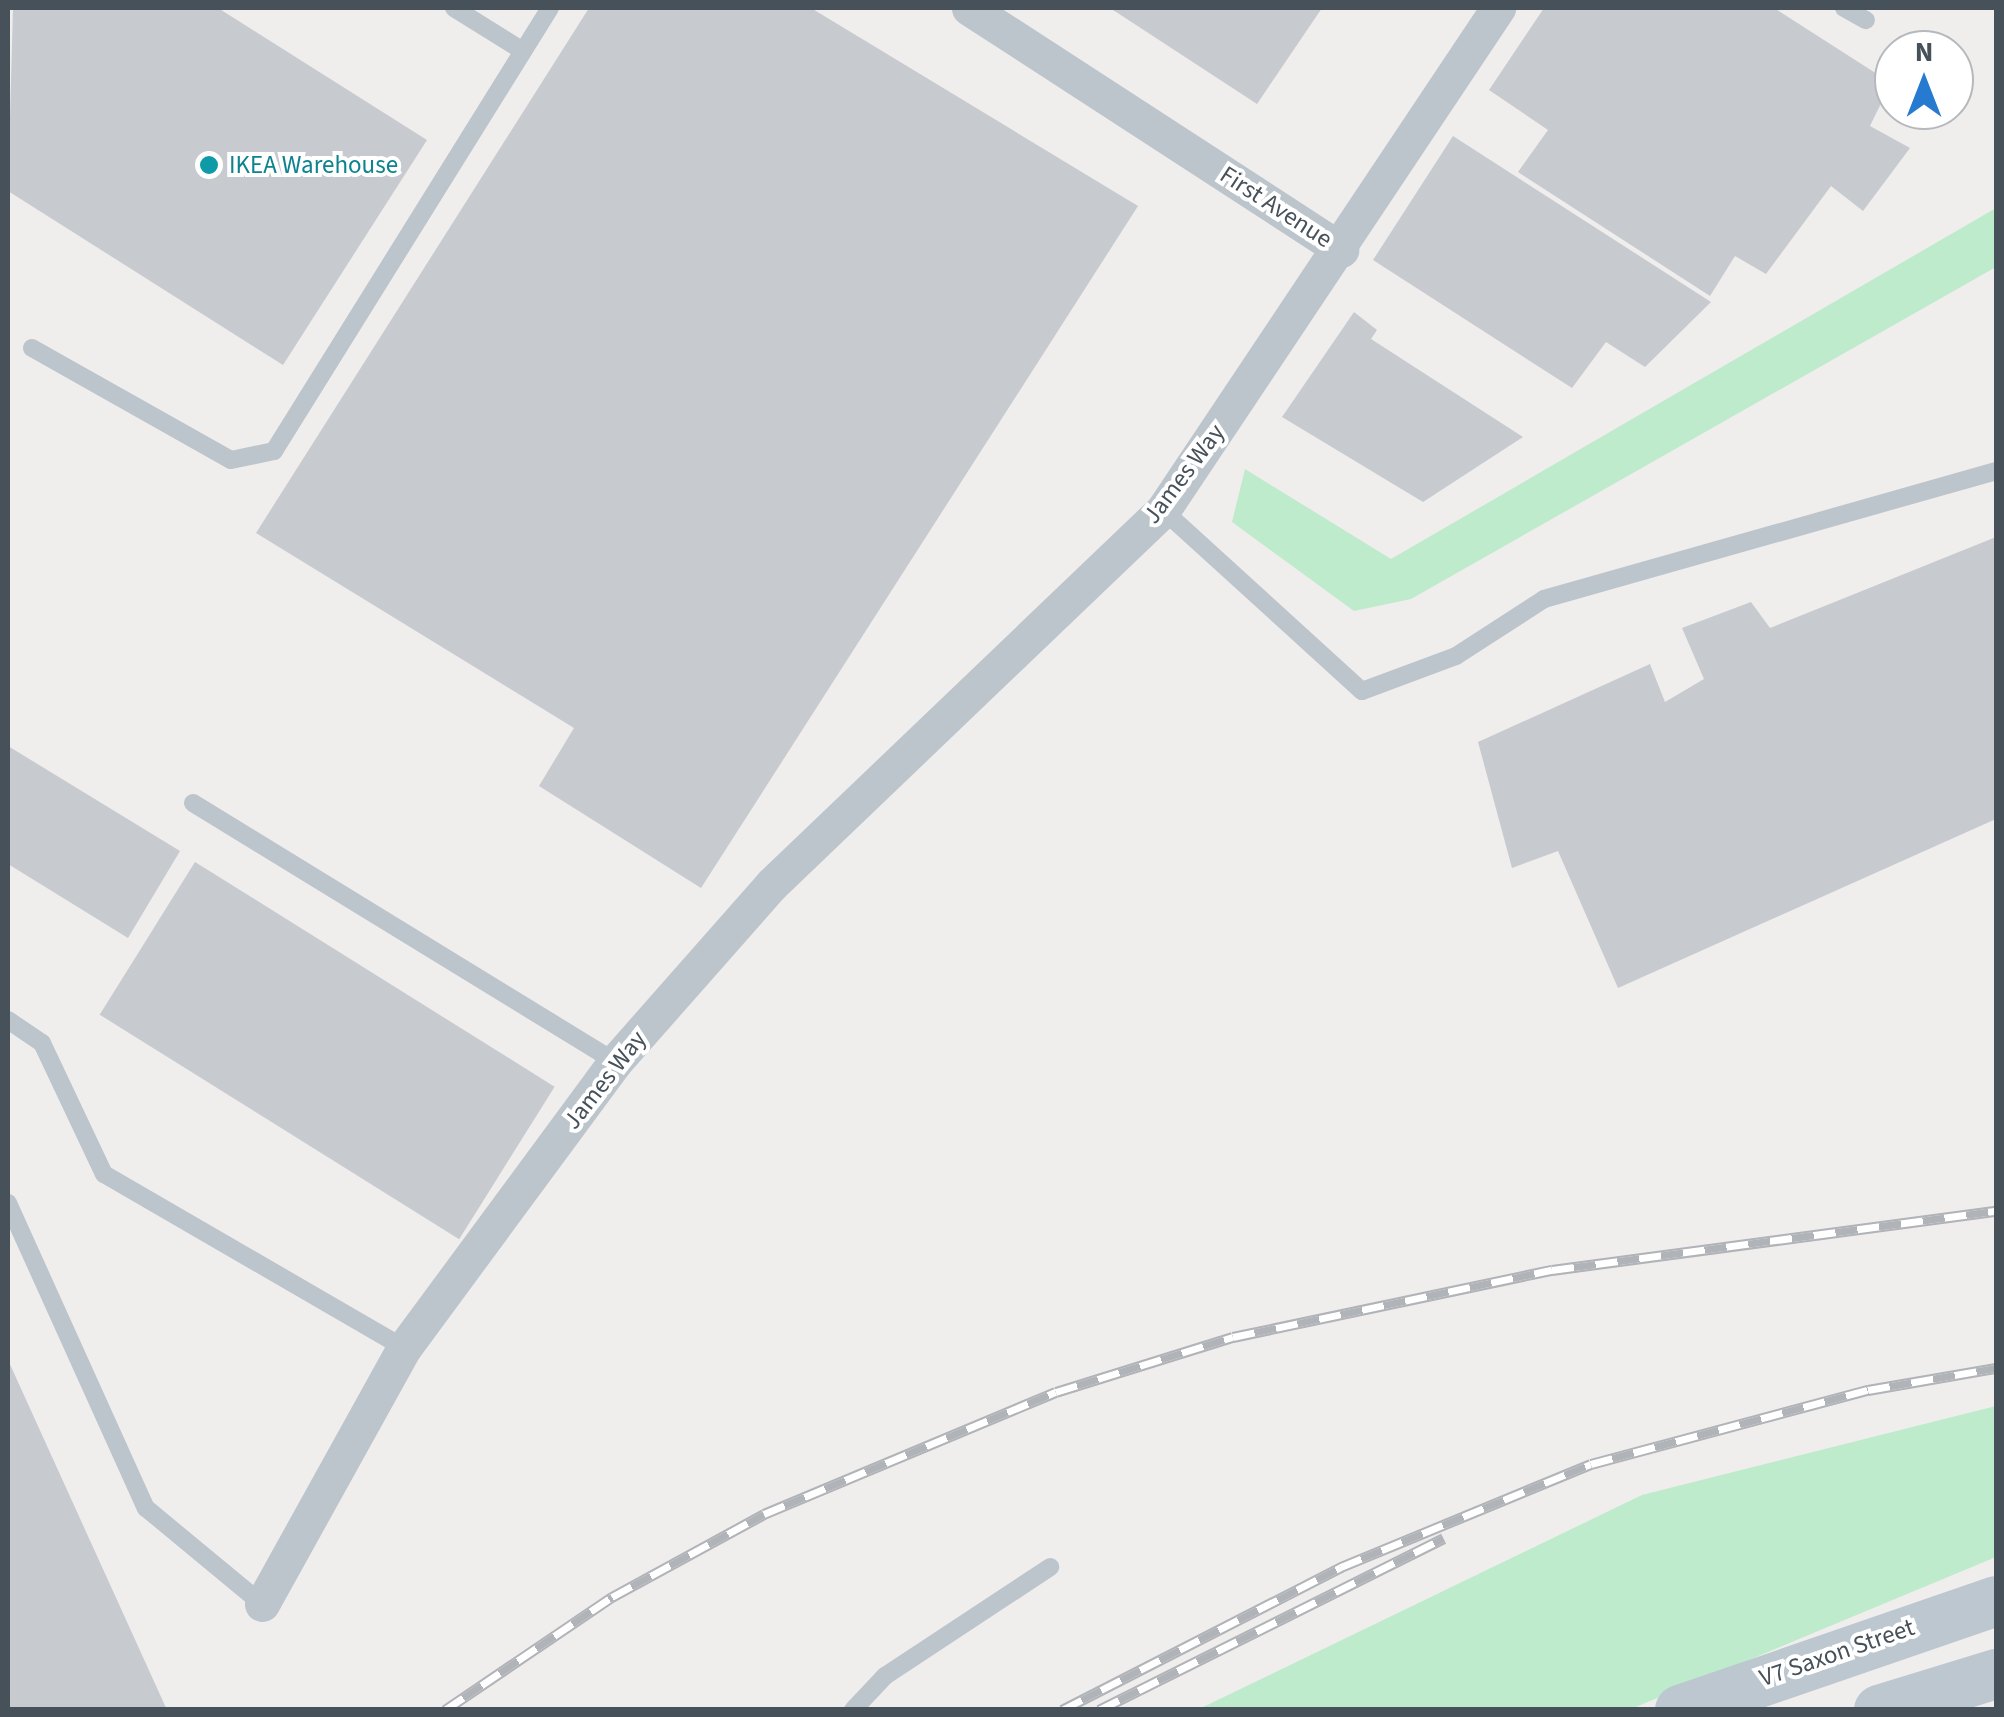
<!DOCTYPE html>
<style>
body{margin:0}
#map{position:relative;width:2004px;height:1717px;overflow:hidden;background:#f0eded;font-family:"Source Sans 3",sans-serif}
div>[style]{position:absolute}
.green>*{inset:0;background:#beebcc}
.building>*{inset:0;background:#c7cacf;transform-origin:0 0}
.service>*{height:18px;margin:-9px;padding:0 9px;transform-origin:9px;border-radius:9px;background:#bcc5cb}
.minor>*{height:35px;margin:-17.5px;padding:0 17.5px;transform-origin:17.5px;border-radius:17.5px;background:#bcc5cb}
.secondary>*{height:50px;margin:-25px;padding:0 25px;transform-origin:25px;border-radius:25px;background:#bcc7d0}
.rail>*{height:11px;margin-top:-5.5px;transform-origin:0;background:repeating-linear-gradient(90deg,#fff 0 22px,#b0b3b7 0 44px);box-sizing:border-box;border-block:2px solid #b0b3b7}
.dots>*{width:28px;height:28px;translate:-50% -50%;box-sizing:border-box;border:5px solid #fff;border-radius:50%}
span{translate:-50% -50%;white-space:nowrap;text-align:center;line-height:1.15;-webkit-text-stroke:8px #fff;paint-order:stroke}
.culture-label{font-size:25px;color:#0d838f}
.left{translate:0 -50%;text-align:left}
.street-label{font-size:25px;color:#475159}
.frame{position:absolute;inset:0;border:10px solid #475159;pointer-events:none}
.north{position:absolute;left:1874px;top:30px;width:100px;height:100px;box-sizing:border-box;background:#fff;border:2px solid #b5b9bd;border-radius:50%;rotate:0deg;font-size:28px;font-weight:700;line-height:40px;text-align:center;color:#475159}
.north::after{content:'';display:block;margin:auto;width:35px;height:45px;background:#267bd1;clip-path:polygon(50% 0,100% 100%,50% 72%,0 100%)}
</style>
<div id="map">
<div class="green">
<div style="clip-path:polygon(1996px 208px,1996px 267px,1411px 599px,1354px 611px,1232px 522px,1245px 469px,1391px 559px)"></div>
<div style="clip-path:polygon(1996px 1406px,1996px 1557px,1631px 1709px,1197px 1710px,1642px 1495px)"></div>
</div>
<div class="building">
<div style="clip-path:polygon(13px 8px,218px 8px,427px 140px,283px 365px,8px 191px)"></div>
<div style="clip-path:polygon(589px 8px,811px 8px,1138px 206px,701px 888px,539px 786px,574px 728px,256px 533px)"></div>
<div style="clip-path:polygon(1110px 8px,1322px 8px,1257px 104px)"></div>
<div style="clip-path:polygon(1544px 8px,1774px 8px,1891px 83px,1870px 126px,1910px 148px,1863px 211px,1831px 186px,1766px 274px,1735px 256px,1710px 296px,1518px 172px,1548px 130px,1489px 90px)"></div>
<div style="clip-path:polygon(1453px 136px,1711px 302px,1645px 367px,1606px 342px,1572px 388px,1373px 260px)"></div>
<div style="clip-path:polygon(1354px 312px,1377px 330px,1371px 339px,1523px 437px,1423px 502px,1282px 417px)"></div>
<div style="clip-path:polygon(1996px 537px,1996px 819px,1618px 988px,1558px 851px,1512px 868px,1478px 742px,1650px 664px,1665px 702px,1704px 679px,1682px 628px,1751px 602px,1770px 628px)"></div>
<div style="clip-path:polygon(8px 746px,180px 851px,128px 938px,8px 864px)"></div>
<div style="left:195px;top:862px;width:424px;height:180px;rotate:32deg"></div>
<div style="clip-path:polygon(8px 1360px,167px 1710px,8px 1710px)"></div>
</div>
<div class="service">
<div style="left:454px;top:8px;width:81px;rotate:31.9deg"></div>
<div style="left:1844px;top:8px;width:25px;rotate:29deg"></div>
<div style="left:32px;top:348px;width:228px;rotate:29.4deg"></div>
<div style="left:231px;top:460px;width:44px;rotate:-11.8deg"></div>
<div style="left:274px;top:451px;width:522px;rotate:-58.08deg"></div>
<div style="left:1163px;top:510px;width:269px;rotate:42.3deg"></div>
<div style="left:1362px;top:691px;width:100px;rotate:-20.4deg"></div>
<div style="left:1456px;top:656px;width:105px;rotate:-32.9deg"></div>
<div style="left:1544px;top:599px;width:470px;rotate:-15.8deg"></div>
<div style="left:193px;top:803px;width:495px;rotate:31.5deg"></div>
<div style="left:8px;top:1020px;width:41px;rotate:34.1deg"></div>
<div style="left:42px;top:1043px;width:145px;rotate:64.7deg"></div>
<div style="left:104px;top:1174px;width:347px;rotate:30.1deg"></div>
<div style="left:8px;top:1203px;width:335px;rotate:65.7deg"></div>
<div style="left:146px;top:1508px;width:151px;rotate:39.6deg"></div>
<div style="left:853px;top:1710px;width:47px;rotate:-46.7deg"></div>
<div style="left:885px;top:1676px;width:198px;rotate:-33.4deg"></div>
</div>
<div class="minor">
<div style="left:969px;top:8px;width:444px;rotate:33deg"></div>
<div style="left:262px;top:1604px;width:293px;rotate:-61deg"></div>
<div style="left:404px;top:1348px;width:355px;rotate:-53.6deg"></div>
<div style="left:615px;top:1062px;width:237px;rotate:-48.6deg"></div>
<div style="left:772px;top:884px;width:541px;rotate:-43.73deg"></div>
<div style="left:1163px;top:510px;width:604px;rotate:-56.28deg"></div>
</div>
<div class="secondary">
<div style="left:1680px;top:1710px;width:334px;rotate:-19deg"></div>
<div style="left:1879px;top:1710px;width:122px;rotate:-17.1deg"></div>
</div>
<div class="rail">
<div style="left:445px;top:1710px;width:202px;rotate:-34.1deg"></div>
<div style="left:612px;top:1597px;width:173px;rotate:-28.6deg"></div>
<div style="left:764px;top:1514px;width:316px;rotate:-22.7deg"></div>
<div style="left:1056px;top:1392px;width:185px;rotate:-17.3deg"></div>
<div style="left:1233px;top:1337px;width:326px;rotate:-11.9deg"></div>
<div style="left:1552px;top:1270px;width:448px;rotate:-7.6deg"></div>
<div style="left:1062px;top:1710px;width:314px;rotate:-27.1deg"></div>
<div style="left:1341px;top:1567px;width:270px;rotate:-22.4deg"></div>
<div style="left:1591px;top:1464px;width:287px;rotate:-15deg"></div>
<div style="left:1868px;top:1390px;width:130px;rotate:-9.8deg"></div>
<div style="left:1099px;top:1710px;width:385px;rotate:-26.5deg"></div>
</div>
<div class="dots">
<div style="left:209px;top:165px;background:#0f9aa8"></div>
</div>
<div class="culture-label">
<span class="left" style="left:229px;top:165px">IKEA Warehouse</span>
</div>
<div class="street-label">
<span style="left:1276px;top:207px;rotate:33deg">First Avenue</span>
<span style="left:1184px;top:474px;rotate:-53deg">James Way</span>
<span style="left:605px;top:1080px;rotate:-52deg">James Way</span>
<span style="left:1837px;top:1653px;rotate:-19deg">V7 Saxon Street</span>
</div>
<div class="frame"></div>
<div class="north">N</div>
</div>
